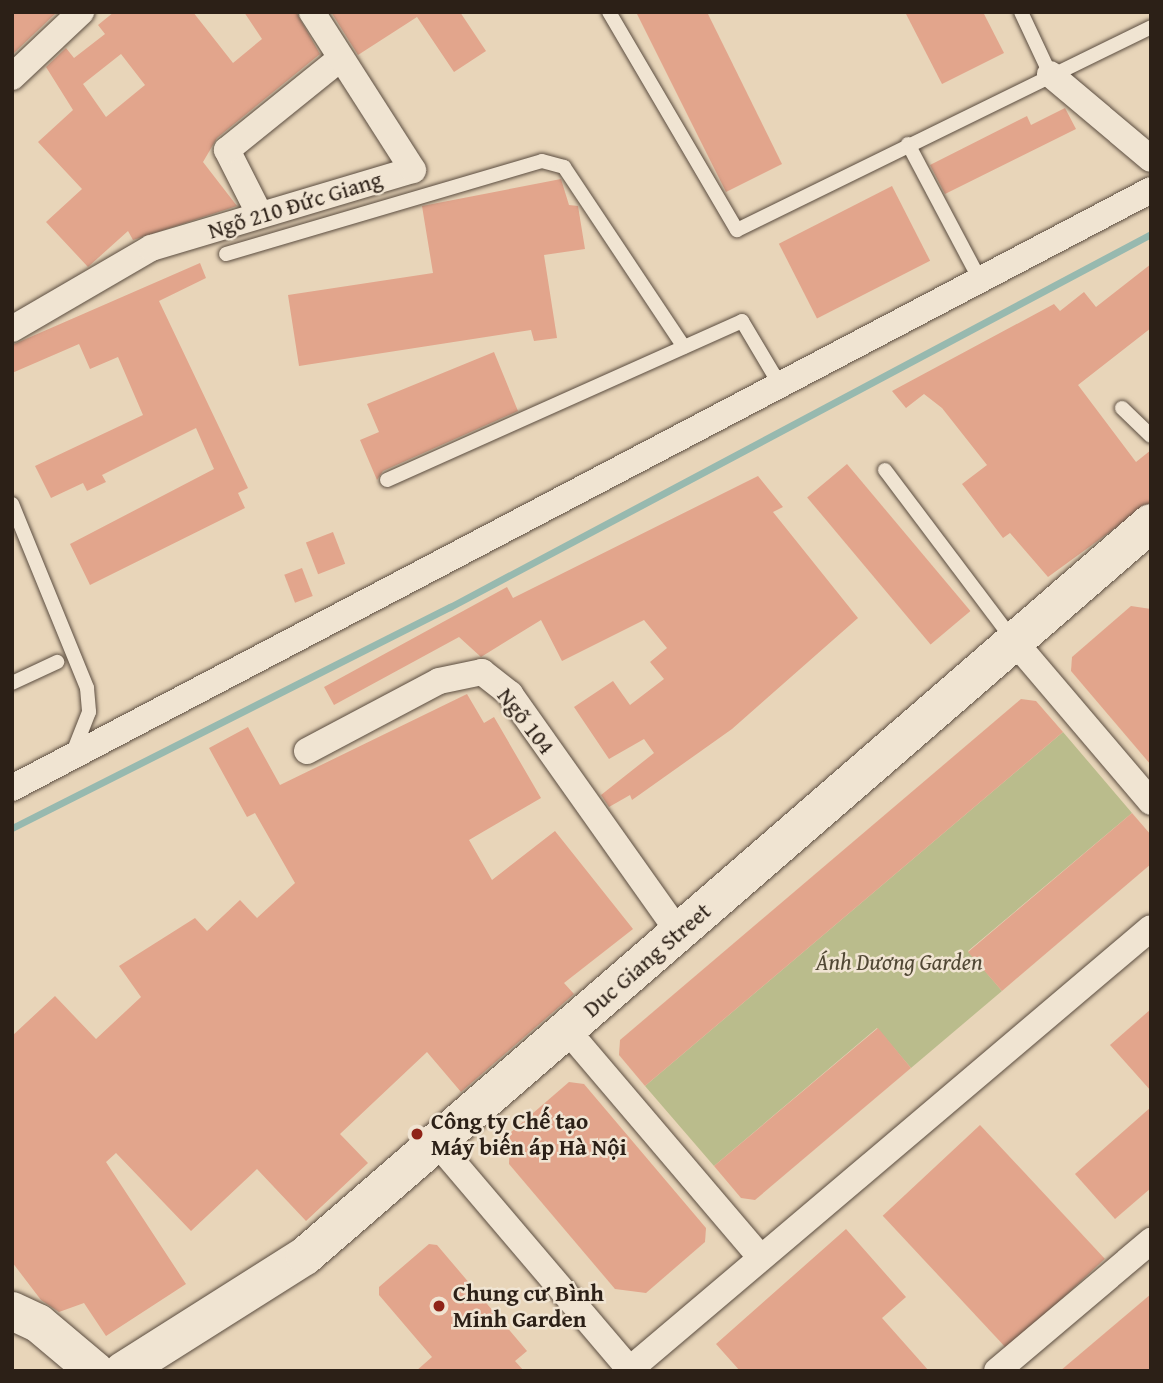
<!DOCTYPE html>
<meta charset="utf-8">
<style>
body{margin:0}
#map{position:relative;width:1163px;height:1383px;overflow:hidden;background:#e8d5b9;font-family:"Gentium Book Plus",serif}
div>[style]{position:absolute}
.green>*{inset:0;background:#babc8c}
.stream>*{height:7px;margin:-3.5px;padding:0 3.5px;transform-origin:3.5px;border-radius:3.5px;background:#97b9af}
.building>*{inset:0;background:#e2a58c;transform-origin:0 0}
.roads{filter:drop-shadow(0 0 2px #5b4d40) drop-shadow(0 0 2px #5b4d40)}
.lane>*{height:14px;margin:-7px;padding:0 7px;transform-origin:7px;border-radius:7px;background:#f0e4d2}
.street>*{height:26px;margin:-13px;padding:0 13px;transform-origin:13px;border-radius:13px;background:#f0e4d2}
.secondary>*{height:38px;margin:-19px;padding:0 19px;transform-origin:19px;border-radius:19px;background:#f0e4d2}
.dots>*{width:19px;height:19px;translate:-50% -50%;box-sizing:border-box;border:4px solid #f0e4d2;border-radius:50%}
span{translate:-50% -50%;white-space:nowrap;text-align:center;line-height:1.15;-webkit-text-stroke:5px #f0e4d2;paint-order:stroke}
.street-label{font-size:23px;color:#2c2017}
.park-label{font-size:23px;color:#504734;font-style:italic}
.poi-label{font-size:23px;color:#2c2017;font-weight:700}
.left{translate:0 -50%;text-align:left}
.frame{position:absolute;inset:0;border:14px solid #2c2017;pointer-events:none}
</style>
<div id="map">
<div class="green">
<div style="clip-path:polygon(1063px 732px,1132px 813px,968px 951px,1002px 991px,911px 1068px,877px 1028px,714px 1166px,645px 1086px)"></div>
</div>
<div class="stream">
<div style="left:12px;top:828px;width:491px;rotate:-26.8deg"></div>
<div style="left:450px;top:607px;width:794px;rotate:-28.02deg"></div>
</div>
<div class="building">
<div style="clip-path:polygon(12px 12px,57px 12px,12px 55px)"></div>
<div style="clip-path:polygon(evenodd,114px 12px,193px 12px,233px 63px,262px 39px,244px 12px,296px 12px,320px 54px,217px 138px,203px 162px,237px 206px,133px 240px,128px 231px,88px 267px,46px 222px,82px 189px,38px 142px,73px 110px,46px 67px,66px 48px,74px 58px,105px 34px,98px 25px,114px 12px,121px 54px,145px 85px,106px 117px,83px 84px,121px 54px)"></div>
<div style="clip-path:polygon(331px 12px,460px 12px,486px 51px,454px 72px,417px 17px,358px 55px)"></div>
<div style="clip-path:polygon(636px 12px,707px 12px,782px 164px,726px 192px)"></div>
<div style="clip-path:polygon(905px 12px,983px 12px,1004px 53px,942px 84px)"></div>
<div style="clip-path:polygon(1065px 108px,1076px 129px,945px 194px,930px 165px,1027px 116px,1031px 125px)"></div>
<div style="clip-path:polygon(561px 179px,569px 205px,578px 206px,585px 249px,544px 255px,557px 338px,534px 341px,531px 330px,299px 366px,288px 295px,433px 273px,422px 206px)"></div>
<div style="left:892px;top:186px;width:84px;height:127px;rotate:63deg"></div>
<div style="clip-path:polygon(200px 263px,206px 278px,159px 301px,248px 488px,238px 493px,245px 508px,90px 585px,70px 544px,214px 469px,196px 428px,102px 475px,106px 482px,87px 491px,83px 483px,51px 498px,35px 466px,143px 415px,118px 357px,90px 369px,79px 344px,12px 373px,12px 345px)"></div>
<div style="clip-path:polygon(1151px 264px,1151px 328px,1078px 385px,1136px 462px,1151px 450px,1151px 502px,1048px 577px,1010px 533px,1003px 538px,962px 484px,987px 465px,942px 408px,924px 394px,906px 408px,892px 391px,1054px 304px,1060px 311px,1084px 292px,1096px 307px)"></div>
<div style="clip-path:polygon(494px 352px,518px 411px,383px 471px,377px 480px,360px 440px,379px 432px,367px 404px)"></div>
<div style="left:847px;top:464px;width:192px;height:52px;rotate:50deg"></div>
<div style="clip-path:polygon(758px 476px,783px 507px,773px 512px,858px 618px,732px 729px,632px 800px,630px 795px,609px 807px,601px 795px,654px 753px,644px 739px,609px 759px,574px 707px,613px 681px,630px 705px,664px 679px,650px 662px,667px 648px,644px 620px,562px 661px,541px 620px,481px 657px,459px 637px,334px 705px,324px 687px,507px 587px,513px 598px)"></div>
<div style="left:333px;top:532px;width:34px;height:29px;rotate:69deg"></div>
<div style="left:302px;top:568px;width:30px;height:19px;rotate:69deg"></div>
<div style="clip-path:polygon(1131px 606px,1151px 609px,1151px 765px,1071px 671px,1072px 657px)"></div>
<div style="clip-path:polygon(467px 694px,484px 723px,494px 717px,541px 798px,469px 840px,492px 880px,555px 831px,633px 929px,564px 983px,574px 994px,461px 1092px,427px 1052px,340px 1134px,368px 1163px,306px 1221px,257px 1169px,191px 1231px,116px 1153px,106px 1162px,186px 1284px,106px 1336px,84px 1303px,59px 1312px,41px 1300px,12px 1262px,12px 1036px,55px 996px,96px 1039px,141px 997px,119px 966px,195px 918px,207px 931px,240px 900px,257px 918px,295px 883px,255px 813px,247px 817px,209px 748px,248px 727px,280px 785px)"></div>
<div style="clip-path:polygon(1021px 699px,1036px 701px,1063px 732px,645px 1086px,619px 1055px,620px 1040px)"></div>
<div style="clip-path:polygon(1132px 813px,1151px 835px,1151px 864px,1002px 991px,968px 952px)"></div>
<div style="clip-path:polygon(1151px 1009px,1151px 1091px,1110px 1045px)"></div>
<div style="clip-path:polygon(878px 1028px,911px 1068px,755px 1200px,741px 1198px,714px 1166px)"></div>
<div style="clip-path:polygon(569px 1082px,584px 1084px,706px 1228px,705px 1242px,646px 1293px,615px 1289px,509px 1164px,510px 1133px)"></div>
<div style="clip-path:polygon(1151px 1107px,1151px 1188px,1115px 1219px,1075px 1174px)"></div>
<div style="left:980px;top:1125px;width:183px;height:133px;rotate:47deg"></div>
<div style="clip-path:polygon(846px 1229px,906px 1297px,882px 1318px,929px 1371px,740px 1371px,716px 1344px)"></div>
<div style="clip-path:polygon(429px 1244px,437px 1245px,527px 1351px,515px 1361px,524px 1371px,416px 1371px,432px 1357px,379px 1295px,379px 1287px)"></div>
<div style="clip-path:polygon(1151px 1294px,1151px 1371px,1060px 1371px)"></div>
</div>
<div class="roads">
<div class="lane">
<div style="left:609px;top:12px;width:253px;rotate:59.6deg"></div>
<div style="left:737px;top:230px;width:461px;rotate:-26.1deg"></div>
<div style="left:1021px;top:12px;width:68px;rotate:64.9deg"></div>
<div style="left:908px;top:144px;width:154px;rotate:62.1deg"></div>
<div style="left:226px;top:254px;width:329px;rotate:-16.4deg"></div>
<div style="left:542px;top:161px;width:23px;rotate:15deg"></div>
<div style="left:564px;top:167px;width:216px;rotate:56.3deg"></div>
<div style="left:1122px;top:408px;width:40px;rotate:44deg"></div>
<div style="left:885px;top:470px;width:213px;rotate:53deg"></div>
<div style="left:387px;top:480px;width:389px;rotate:-24.1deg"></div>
<div style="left:742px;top:321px;width:74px;rotate:59.3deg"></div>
<div style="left:12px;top:504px;width:199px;rotate:67.8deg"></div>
<div style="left:87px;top:688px;width:24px;rotate:85deg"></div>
<div style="left:89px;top:712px;width:41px;rotate:111.5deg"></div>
<div style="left:12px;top:683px;width:50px;rotate:-25deg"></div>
</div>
<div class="street">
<div style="left:1050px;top:74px;width:132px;rotate:40.1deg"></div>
<div style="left:12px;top:77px;width:95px;rotate:-43.3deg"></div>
<div style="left:260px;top:215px;width:73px;rotate:-116.9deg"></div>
<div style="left:227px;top:150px;width:146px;rotate:-38.9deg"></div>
<div style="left:12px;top:329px;width:161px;rotate:-30.2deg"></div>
<div style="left:151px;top:248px;width:273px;rotate:-16.6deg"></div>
<div style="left:413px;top:170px;width:188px;rotate:-122.6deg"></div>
<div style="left:1014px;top:641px;width:211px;rotate:49.6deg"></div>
<div style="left:307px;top:751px;width:149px;rotate:-27.9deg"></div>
<div style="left:439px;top:681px;width:44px;rotate:-11.8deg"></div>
<div style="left:482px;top:672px;width:36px;rotate:38deg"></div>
<div style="left:510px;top:694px;width:293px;rotate:54.7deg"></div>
<div style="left:12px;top:788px;width:1286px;rotate:-27.7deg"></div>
<div style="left:567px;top:1030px;width:299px;rotate:49.6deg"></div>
<div style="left:437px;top:1143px;width:298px;rotate:49.6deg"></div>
<div style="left:628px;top:1371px;width:685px;rotate:-40.27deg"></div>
<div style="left:997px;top:1371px;width:202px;rotate:-40.2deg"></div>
</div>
<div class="secondary">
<div style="left:12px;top:1311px;width:29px;rotate:25deg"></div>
<div style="left:38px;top:1323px;width:75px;rotate:40.1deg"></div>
<div style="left:123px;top:1371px;width:215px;rotate:-32.3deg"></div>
<div style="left:305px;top:1256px;width:1119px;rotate:-40.91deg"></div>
</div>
</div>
<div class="dots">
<div style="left:417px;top:1134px;background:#8f2418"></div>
<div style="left:439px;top:1306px;background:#8f2418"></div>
</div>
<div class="street-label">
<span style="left:295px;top:205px;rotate:-17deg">Ngõ 210 Đức Giang</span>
<span style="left:526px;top:721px;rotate:52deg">Ngõ 104</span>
<span style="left:647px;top:960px;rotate:-41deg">Duc Giang Street</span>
</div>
<div class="park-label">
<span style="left:899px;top:962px">Ánh Dương Garden</span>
</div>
<div class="poi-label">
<span class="left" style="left:431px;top:1134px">Công ty Chế tạo<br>Máy biến áp Hà Nội</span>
<span class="left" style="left:453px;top:1306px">Chung cư Bình<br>Minh Garden</span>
</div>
<div class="frame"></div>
</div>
